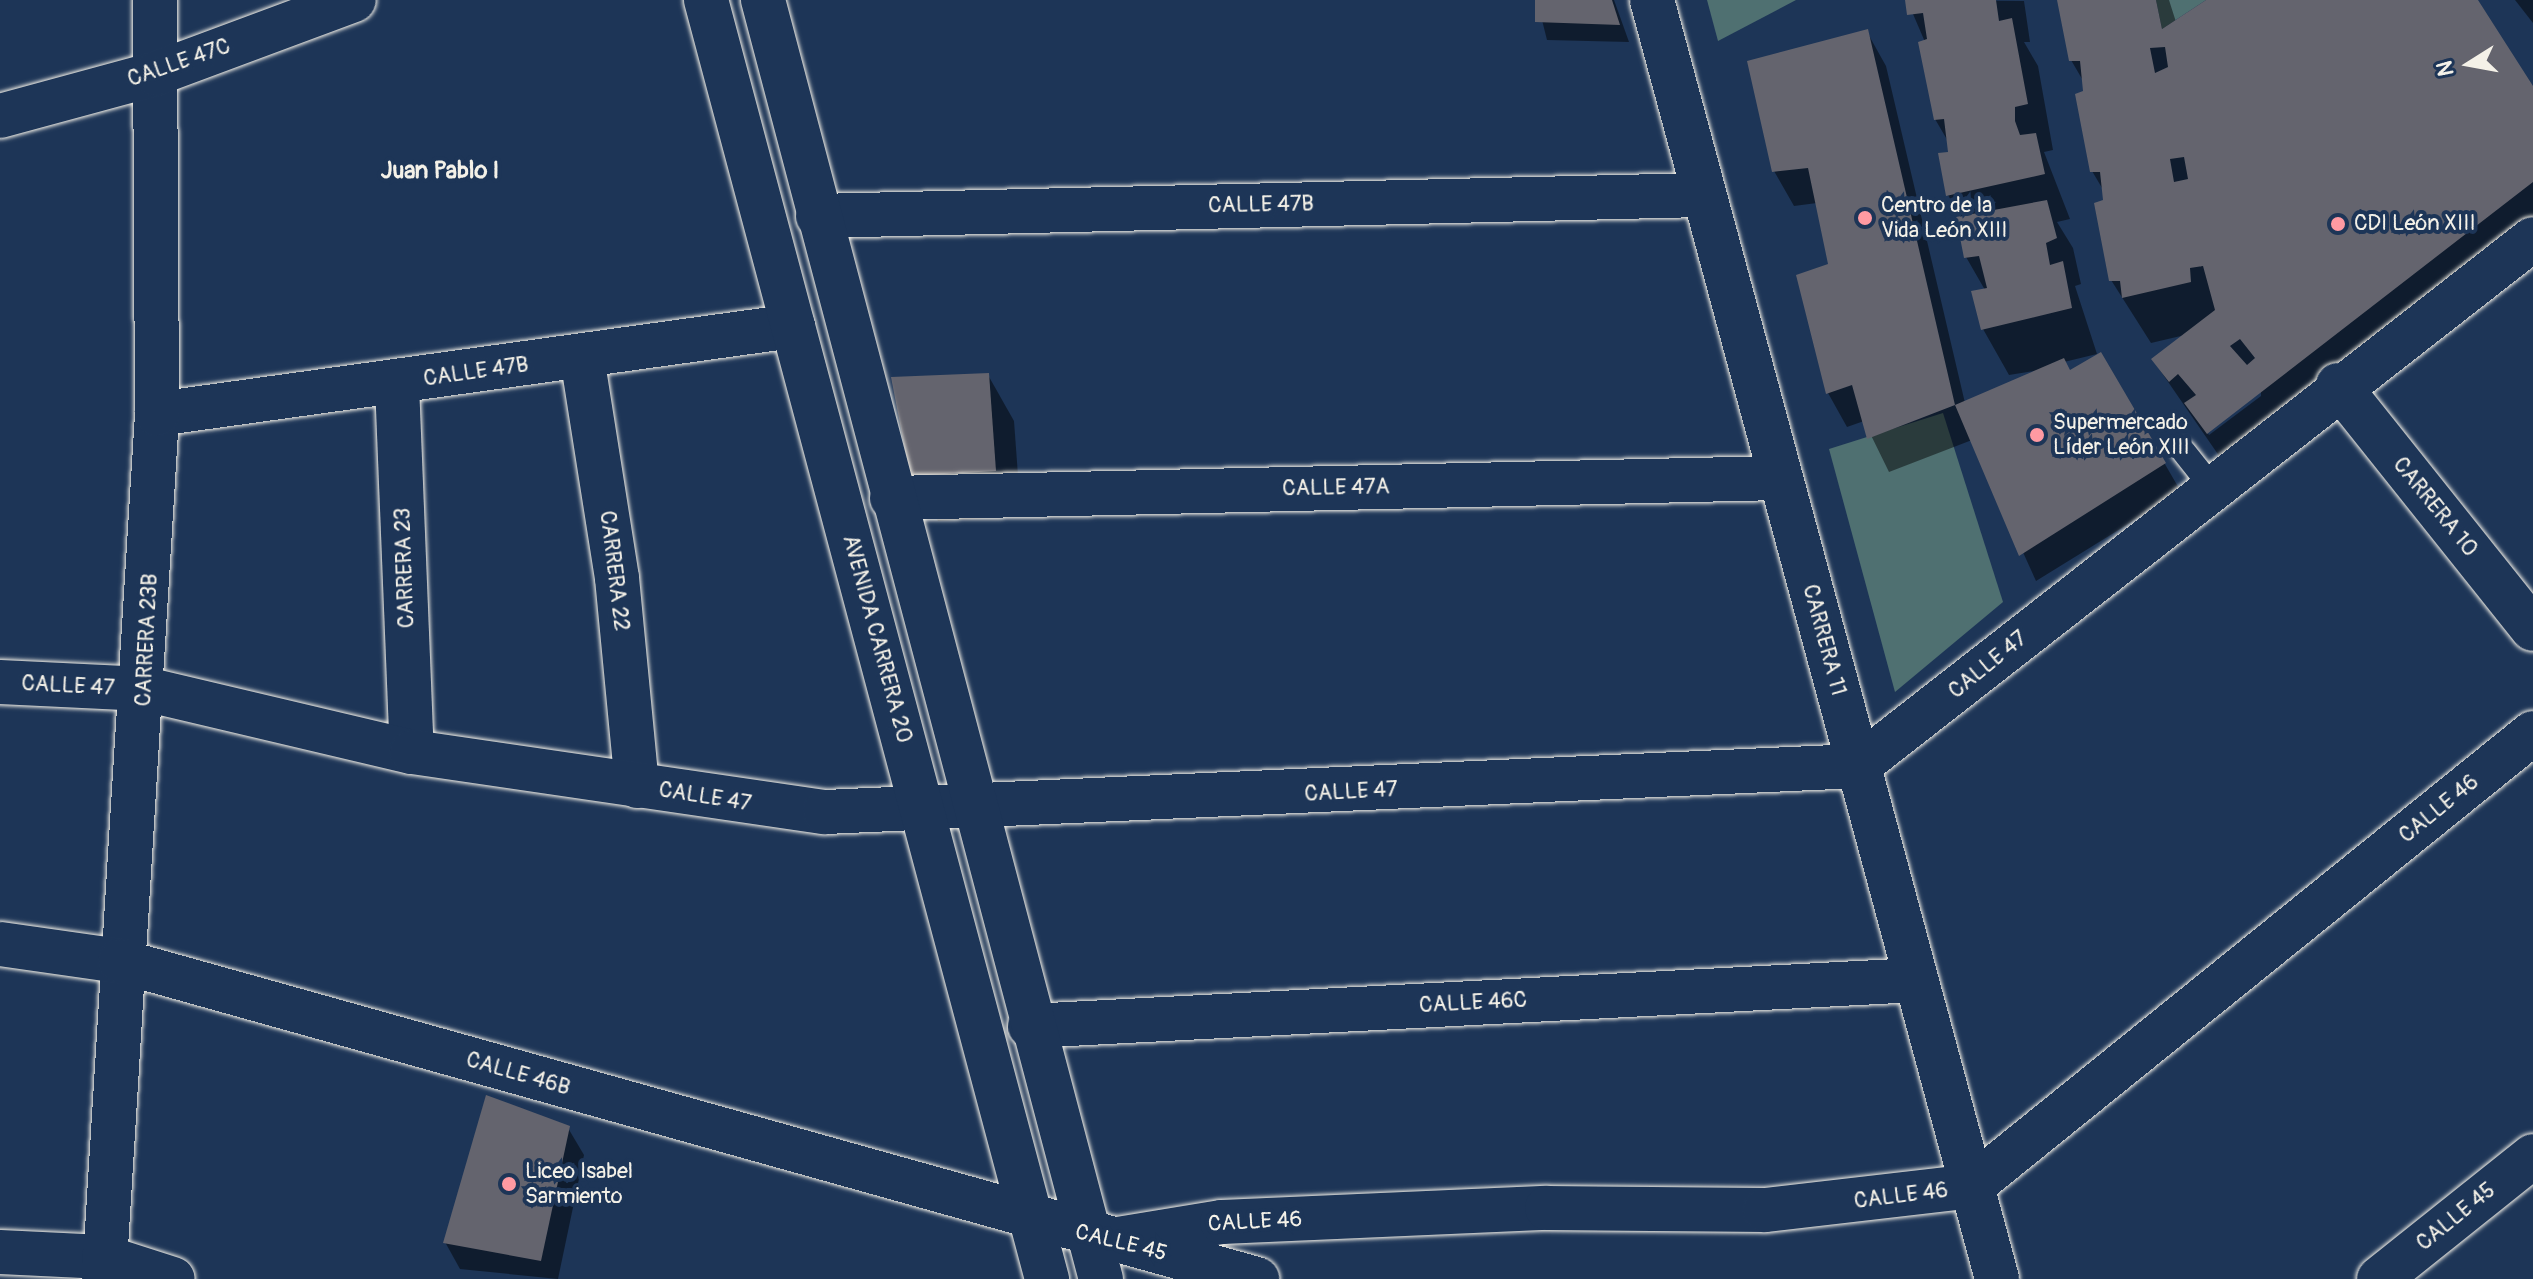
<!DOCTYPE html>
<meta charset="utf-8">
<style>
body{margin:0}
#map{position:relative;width:2533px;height:1279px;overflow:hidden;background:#1d3557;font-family:Pangolin,sans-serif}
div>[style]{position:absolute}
.green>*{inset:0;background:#4f7071}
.shadow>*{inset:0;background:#0007}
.building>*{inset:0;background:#64646e}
.roads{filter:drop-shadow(0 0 2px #f4f1e8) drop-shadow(0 0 2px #f4f1e8)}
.lane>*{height:24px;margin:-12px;padding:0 12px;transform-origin:12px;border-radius:12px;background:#1d3557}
.street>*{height:44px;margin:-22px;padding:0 22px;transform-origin:22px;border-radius:22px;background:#1d3557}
.secondary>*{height:44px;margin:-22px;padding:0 22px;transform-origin:22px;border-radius:22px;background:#1d3557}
.dots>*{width:22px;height:22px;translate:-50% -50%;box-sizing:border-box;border:4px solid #1d3557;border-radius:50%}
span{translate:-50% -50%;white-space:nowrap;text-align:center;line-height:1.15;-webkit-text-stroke:8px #1d3557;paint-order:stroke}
.street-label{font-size:22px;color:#f4f1e8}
.poi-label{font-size:22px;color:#f4f1e8}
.left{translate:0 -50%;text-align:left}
.neighbourhood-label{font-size:24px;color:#f4f1e8;font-weight:700}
.north{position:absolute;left:2429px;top:24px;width:80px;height:80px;-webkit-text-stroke:6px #1d3557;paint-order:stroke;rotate:259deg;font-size:22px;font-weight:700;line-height:32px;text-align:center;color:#f4f1e8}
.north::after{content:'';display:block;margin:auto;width:28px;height:36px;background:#f4f1e8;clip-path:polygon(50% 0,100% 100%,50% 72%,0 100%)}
</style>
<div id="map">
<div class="green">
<div style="clip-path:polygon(1707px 0,1796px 0,1718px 41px)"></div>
<div style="clip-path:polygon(2156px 0,2206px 0,2162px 29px)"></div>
<div style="clip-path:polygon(1943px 413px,2003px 602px,1895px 692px,1829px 449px)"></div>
</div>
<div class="shadow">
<div style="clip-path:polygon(1537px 0,1614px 0,1629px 42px,1547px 40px)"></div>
<div style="clip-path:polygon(1907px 0,2024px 1px,2030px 42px,2024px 42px,2038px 66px,2053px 150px,2044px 152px,2070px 219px,2057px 222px,2073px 248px,2081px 284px,2075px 286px,2097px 354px,2064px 362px,2070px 372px,2101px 354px,2191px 509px,2151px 510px,2036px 581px,1972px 440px,1889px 472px,1864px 421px,1847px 427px,1828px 393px,1830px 266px,1817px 203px,1794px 206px,1774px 171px,1867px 32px,1886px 66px,1965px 403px,2041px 370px,2009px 375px,1983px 329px,1985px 290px,1966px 257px,1961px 218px,1948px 195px,1949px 143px,1935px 119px,1925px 42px)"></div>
<div style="clip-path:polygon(evenodd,2059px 0,2169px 0,2176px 22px,2209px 0,2472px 0,2533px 91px,2533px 231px,2235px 479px,2153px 360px,2185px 335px,2151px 343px,2111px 280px,2105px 193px,2092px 171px,2085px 84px,2071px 60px,2059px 0,2261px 391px,2261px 396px,2209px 435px,2207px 432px,2261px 391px)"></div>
<div style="clip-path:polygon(2515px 0,2533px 0,2533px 23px)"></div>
<div style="clip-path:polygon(988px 375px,1014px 421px,1021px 516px,938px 521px,912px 476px)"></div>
<div style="clip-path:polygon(568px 1128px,584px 1155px,558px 1279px,460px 1269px,445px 1242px)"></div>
</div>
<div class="building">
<div style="clip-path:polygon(1535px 0,1612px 0,1620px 25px,1535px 22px)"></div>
<div style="clip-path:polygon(1905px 0,1996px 0,1999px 21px,2012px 18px,2028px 104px,2015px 107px,2015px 121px,2020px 135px,2036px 133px,2045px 174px,1946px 196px,1938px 153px,1948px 152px,1944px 119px,1934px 120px,1918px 42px,1927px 39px,1923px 13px,1907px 15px)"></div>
<div style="clip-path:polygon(evenodd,2057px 0,2156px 0,2162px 29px,2206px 0,2478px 0,2533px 86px,2533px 182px,2207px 434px,2184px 403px,2196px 395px,2178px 374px,2169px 382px,2151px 359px,2215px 310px,2203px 266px,2190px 268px,2191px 282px,2122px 298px,2120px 281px,2109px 281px,2094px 203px,2103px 200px,2100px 172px,2090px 172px,2075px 94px,2083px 91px,2080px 61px,2069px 61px,2057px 0,2165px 47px,2168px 67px,2155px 73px,2150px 48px,2165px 47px,2057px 0,2184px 157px,2188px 179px,2174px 182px,2170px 159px,2184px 157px,2057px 0,2240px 339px,2255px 358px,2247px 365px,2230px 346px,2240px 339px)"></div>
<div style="clip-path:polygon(1868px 29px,1955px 405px,2064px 358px,2070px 370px,2101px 352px,2166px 463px,2019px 556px,1955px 405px,1867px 439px,1852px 385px,1826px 394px,1796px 275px,1828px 264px,1808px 168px,1772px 172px,1747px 61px)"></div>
<div style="clip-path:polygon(2047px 200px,2057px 238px,2046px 243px,2050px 265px,2063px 261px,2072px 308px,1981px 330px,1971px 291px,1987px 288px,1979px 256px,1964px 258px,1956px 217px)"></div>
<div style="clip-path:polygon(989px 373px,996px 471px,910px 476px,891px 377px)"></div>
<div style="clip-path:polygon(486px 1095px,570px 1126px,541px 1261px,443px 1243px)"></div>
</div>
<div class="roads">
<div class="lane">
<div style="left:2184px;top:452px;width:43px;rotate:51.5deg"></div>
</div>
<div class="street">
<div style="left:818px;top:216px;width:886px;rotate:-1.36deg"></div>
<div style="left:582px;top:357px;width:224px;rotate:81deg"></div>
<div style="left:617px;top:578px;width:209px;rotate:84.5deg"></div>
<div style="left:397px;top:384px;width:368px;rotate:87.7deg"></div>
<div style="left:2338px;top:385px;width:312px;rotate:51.4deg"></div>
<div style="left:157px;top:414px;width:642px;rotate:-7.88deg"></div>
<div style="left:892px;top:498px;width:888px;rotate:-1.29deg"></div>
<div style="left:0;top:682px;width:145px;rotate:2.8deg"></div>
<div style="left:145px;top:689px;width:274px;rotate:13.3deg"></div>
<div style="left:412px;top:752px;width:417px;rotate:8.3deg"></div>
<div style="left:825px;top:812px;width:1034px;rotate:-2.55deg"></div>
<div style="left:1858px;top:766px;width:856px;rotate:-37.98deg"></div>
<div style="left:1030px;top:1026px;width:887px;rotate:-2.97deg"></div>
<div style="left:1112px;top:1240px;width:111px;rotate:-9.3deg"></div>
<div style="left:1222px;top:1222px;width:325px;rotate:-2.5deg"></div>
<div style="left:1547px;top:1208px;width:218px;rotate:0.5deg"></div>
<div style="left:1765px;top:1210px;width:208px;rotate:-6.6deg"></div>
<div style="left:1972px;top:1186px;width:721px;rotate:-38.92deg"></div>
<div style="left:0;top:1252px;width:104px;rotate:2.8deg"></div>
<div style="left:104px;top:1257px;width:72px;rotate:17.7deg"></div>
<div style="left:104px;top:1279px;width:867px;rotate:-86.49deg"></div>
<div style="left:157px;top:414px;width:414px;rotate:-90.3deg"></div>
<div style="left:2379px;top:1279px;width:197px;rotate:-38.6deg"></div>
</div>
<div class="secondary">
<div style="left:706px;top:0;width:1324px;rotate:75.07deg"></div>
<div style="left:763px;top:0;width:1323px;rotate:75.2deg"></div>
<div style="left:1652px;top:0;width:1325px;rotate:74.9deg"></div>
<div style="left:0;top:116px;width:161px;rotate:-15.2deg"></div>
<div style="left:155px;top:74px;width:212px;rotate:-20.4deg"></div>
<div style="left:0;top:944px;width:121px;rotate:8.1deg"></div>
<div style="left:120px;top:961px;width:1181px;rotate:15.63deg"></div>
</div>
</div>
<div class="dots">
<div style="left:1865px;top:218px;background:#ff9aa2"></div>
<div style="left:2338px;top:224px;background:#ff9aa2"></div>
<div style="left:2037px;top:435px;background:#ff9aa2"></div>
<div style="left:509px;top:1184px;background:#ff9aa2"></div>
</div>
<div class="street-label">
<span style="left:179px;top:63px;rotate:-19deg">CALLE 47C</span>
<span style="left:1261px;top:205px;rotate:-1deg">CALLE 47B</span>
<span style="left:476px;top:372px;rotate:-8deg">CALLE 47B</span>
<span style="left:1336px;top:488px;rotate:-1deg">CALLE 47A</span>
<span style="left:2435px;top:507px;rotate:51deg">CARRERA 10</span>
<span style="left:405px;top:568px;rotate:-92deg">CARRERA 23</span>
<span style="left:614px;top:571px;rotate:83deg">CARRERA 22</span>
<span style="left:877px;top:639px;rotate:75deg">AVENIDA CARRERA 20</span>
<span style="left:147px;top:640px;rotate:-87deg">CARRERA 23B</span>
<span style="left:1824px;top:640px;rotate:75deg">CARRERA 11</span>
<span style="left:1988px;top:665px;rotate:-39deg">CALLE 47</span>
<span style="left:68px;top:686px;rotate:3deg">CALLE 47</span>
<span style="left:1351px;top:792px;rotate:-3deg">CALLE 47</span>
<span style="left:705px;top:797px;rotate:9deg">CALLE 47</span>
<span style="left:2439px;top:809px;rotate:-39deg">CALLE 46</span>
<span style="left:1473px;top:1003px;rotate:-3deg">CALLE 46C</span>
<span style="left:518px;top:1074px;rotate:16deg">CALLE 46B</span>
<span style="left:1901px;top:1196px;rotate:-7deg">CALLE 46</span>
<span style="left:2456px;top:1217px;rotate:-39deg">CALLE 45</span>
<span style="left:1255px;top:1222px;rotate:-3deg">CALLE 46</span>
<span style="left:1121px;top:1243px;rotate:14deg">CALLE 45</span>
</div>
<div class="poi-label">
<span class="left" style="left:1881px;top:218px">Centro de la<br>Vida León XIII</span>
<span class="left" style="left:2354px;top:224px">CDI León XIII</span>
<span class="left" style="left:2053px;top:435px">Supermercado<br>Líder León XIII</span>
<span class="left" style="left:525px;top:1184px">Liceo Isabel<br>Sarmiento</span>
</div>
<div class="neighbourhood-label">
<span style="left:440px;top:171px">Juan Pablo I</span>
</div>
<div class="north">N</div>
</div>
